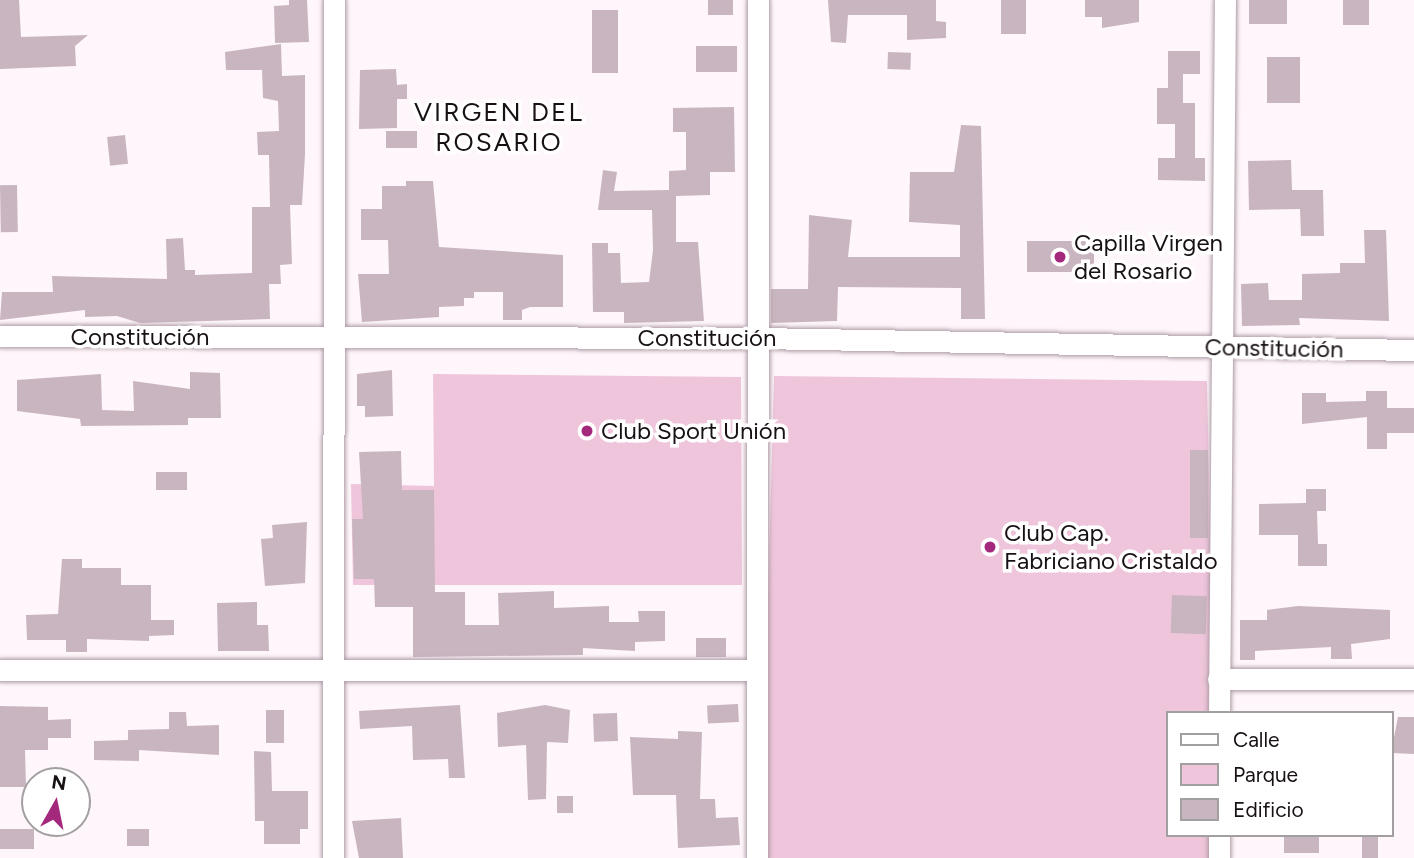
<!DOCTYPE html>
<meta charset="utf-8">
<style>
body{margin:0}
#map{position:relative;width:1414px;height:858px;overflow:hidden;background:#fef6fa;font-family:Figtree,sans-serif}
div>[style]{position:absolute}
.green>*{inset:0;background:#eec5db}
.building>*{inset:0;background:#c9b5c0;transform-origin:0 0}
.roads{filter:drop-shadow(0 0 2px #ae9ba6) drop-shadow(0 0 2px #ae9ba6)}
.minor>*{height:21px;margin:-10.5px;padding:0 10.5px;transform-origin:10.5px;border-radius:10.5px;background:#fff}
.dots>*{width:19px;height:19px;translate:-50% -50%;box-sizing:border-box;border:4px solid #fff;border-radius:50%}
span{translate:-50% -50%;white-space:nowrap;text-align:center;line-height:1.15;-webkit-text-stroke:7px #fff;paint-order:stroke}
.poi-label{font-size:24px;color:#171014}
.left{translate:0 -50%;text-align:left}
.street-label{font-size:24px;color:#171014}
.neighbourhood-label{font-size:26px;color:#171014;letter-spacing:2px}
.legend{position:absolute;left:1166px;top:711px;width:228px;height:126px;box-sizing:border-box;background:#fff;border:2px solid #a29fa1;margin:0;padding:9px 12px;list-style:none;font-size:21px;color:#171014}
.legend li{display:flex;align-items:center;gap:14px;height:35px}
.legend b{width:35px;border:2px solid #a29fa1}
.north{position:absolute;left:21px;top:767px;width:70px;height:70px;box-sizing:border-box;background:#fff;border:2px solid #a29fa1;border-radius:50%;rotate:9deg;font-size:19px;font-weight:700;line-height:28px;text-align:center;color:#171014}
.north::after{content:'';display:block;margin:auto;width:24px;height:32px;background:#a4297c;clip-path:polygon(50% 0,100% 100%,50% 72%,0 100%)}
</style>
<div id="map">
<div class="green">
<div style="clip-path:polygon(433px 374px,741px 377px,742px 585px,353px 585px,351px 484px,434px 486px)"></div>
<div style="clip-path:polygon(774px 376px,1207px 381px,1214px 713px,1167px 713px,1167px 835px,1217px 835px,1217px 858px,761px 858px)"></div>
</div>
<div class="building">
<div style="clip-path:polygon(0 0,19px 0,21px 37px,88px 35px,75px 46px,76px 66px,0 69px)"></div>
<div style="clip-path:polygon(289px 0,307px 0,309px 42px,275px 43px,274px 6px,289px 5px)"></div>
<div style="left:708px;top:0;width:25px;height:15px"></div>
<div style="clip-path:polygon(828px 0,936px 0,936px 21px,946px 22px,946px 38px,907px 40px,907px 15px,848px 15px,846px 43px,831px 42px)"></div>
<div style="left:1001px;top:0;width:25px;height:34px"></div>
<div style="clip-path:polygon(1085px 0,1139px 0,1139px 22px,1102px 28px,1102px 17px,1085px 17px)"></div>
<div style="left:1249px;top:0;width:38px;height:24px"></div>
<div style="left:1343px;top:0;width:26px;height:25px"></div>
<div style="left:592px;top:10px;width:26px;height:63px"></div>
<div style="clip-path:polygon(281px 44px,282px 76px,305px 75px,305px 154px,302px 205px,290px 205px,292px 264px,280px 265px,281px 284px,269px 284px,270px 319px,140px 323px,117px 316px,85px 317px,85px 310px,0 320px,2px 292px,53px 292px,52px 276px,167px 279px,166px 239px,183px 238px,185px 270px,195px 270px,195px 275px,252px 273px,252px 207px,270px 207px,269px 155px,258px 155px,257px 132px,279px 131px,278px 101px,263px 98px,262px 70px,226px 70px,225px 52px)"></div>
<div style="left:737px;top:46px;width:26px;height:41px;rotate:90deg"></div>
<div style="clip-path:polygon(1168px 51px,1200px 51px,1200px 74px,1183px 74px,1183px 103px,1195px 103px,1195px 158px,1205px 158px,1205px 181px,1158px 180px,1158px 158px,1175px 158px,1175px 124px,1157px 124px,1157px 88px,1168px 88px)"></div>
<div style="left:888px;top:52px;width:23px;height:17px;rotate:2deg"></div>
<div style="left:1300px;top:57px;width:46px;height:33px;rotate:90deg"></div>
<div style="clip-path:polygon(396px 69px,397px 85px,407px 84px,407px 99px,397px 99px,397px 128px,359px 129px,360px 70px)"></div>
<div style="clip-path:polygon(734px 107px,735px 172px,710px 172px,710px 195px,676px 196px,676px 242px,698px 242px,704px 321px,624px 323px,624px 312px,593px 312px,592px 243px,608px 243px,608px 253px,620px 253px,621px 283px,649px 282px,653px 250px,652px 210px,598px 210px,603px 170px,617px 172px,614px 191px,669px 190px,669px 171px,686px 170px,686px 132px,673px 132px,673px 108px)"></div>
<div style="clip-path:polygon(961px 125px,981px 126px,985px 319px,961px 319px,961px 288px,838px 287px,837px 321px,771px 323px,771px 289px,808px 289px,809px 215px,852px 220px,848px 257px,960px 257px,960px 225px,909px 222px,910px 172px,954px 172px)"></div>
<div style="left:386px;top:131px;width:31px;height:17px"></div>
<div style="left:125px;top:135px;width:29px;height:18px;rotate:84deg"></div>
<div style="clip-path:polygon(1291px 160px,1292px 190px,1323px 190px,1324px 236px,1301px 236px,1300px 209px,1249px 210px,1248px 161px)"></div>
<div style="clip-path:polygon(406px 181px,433px 181px,439px 247px,563px 255px,563px 307px,530px 307px,522px 310px,522px 320px,503px 320px,503px 292px,474px 292px,474px 298px,464px 298px,464px 306px,439px 307px,439px 317px,362px 322px,358px 274px,389px 274px,388px 240px,361px 240px,361px 209px,382px 209px,382px 186px,406px 186px)"></div>
<div style="left:17px;top:185px;width:47px;height:17px;rotate:89deg"></div>
<div style="clip-path:polygon(1364px 230px,1386px 230px,1389px 321px,1299px 318px,1300px 325px,1242px 326px,1241px 284px,1268px 283px,1269px 300px,1302px 300px,1302px 274px,1340px 273px,1340px 263px,1365px 263px)"></div>
<div style="left:1027px;top:241px;width:67px;height:31px"></div>
<div style="clip-path:polygon(392px 370px,393px 416px,365px 417px,365px 406px,357px 406px,357px 374px)"></div>
<div style="clip-path:polygon(190px 372px,220px 373px,221px 418px,188px 418px,188px 425px,81px 426px,80px 419px,17px 411px,17px 380px,101px 374px,102px 410px,134px 411px,133px 381px,190px 389px)"></div>
<div style="clip-path:polygon(1366px 391px,1387px 391px,1387px 408px,1414px 408px,1414px 433px,1387px 433px,1387px 449px,1367px 449px,1367px 417px,1302px 424px,1302px 393px,1326px 393px,1326px 402px,1366px 401px)"></div>
<div style="left:1190px;top:450px;width:18px;height:88px"></div>
<div style="clip-path:polygon(401px 451px,402px 490px,434px 490px,435px 592px,465px 592px,465px 625px,499px 625px,498px 593px,554px 591px,554px 608px,609px 606px,609px 622px,639px 622px,638px 611px,665px 611px,665px 641px,635px 642px,635px 651px,583px 648px,583px 655px,413px 657px,413px 607px,375px 607px,374px 579px,354px 579px,352px 519px,363px 519px,359px 452px)"></div>
<div style="left:187px;top:472px;width:18px;height:31px;rotate:90deg"></div>
<div style="clip-path:polygon(1306px 489px,1326px 489px,1326px 511px,1317px 511px,1318px 544px,1327px 544px,1327px 566px,1298px 566px,1298px 535px,1259px 535px,1259px 504px,1306px 503px)"></div>
<div style="clip-path:polygon(307px 522px,305px 583px,265px 586px,261px 539px,273px 538px,272px 525px)"></div>
<div style="clip-path:polygon(62px 559px,82px 559px,82px 568px,121px 568px,121px 585px,151px 585px,151px 620px,174px 620px,174px 635px,149px 636px,149px 641px,87px 639px,87px 652px,66px 652px,66px 640px,27px 640px,26px 615px,58px 614px)"></div>
<div style="left:1172px;top:595px;width:35px;height:38px;rotate:2deg"></div>
<div style="clip-path:polygon(257px 602px,257px 625px,268px 625px,269px 651px,218px 651px,217px 603px)"></div>
<div style="clip-path:polygon(1298px 606px,1390px 610px,1390px 639px,1351px 644px,1352px 659px,1331px 659px,1331px 647px,1255px 651px,1255px 660px,1240px 660px,1240px 620px,1267px 620px,1267px 610px)"></div>
<div style="left:696px;top:638px;width:30px;height:19px"></div>
<div style="left:738px;top:704px;width:18px;height:31px;rotate:87deg"></div>
<div style="clip-path:polygon(460px 705px,465px 778px,449px 778px,448px 759px,413px 760px,412px 726px,360px 729px,359px 711px)"></div>
<div style="clip-path:polygon(545px 705px,570px 710px,568px 743px,547px 742px,546px 799px,528px 800px,526px 745px,498px 747px,497px 713px)"></div>
<div style="clip-path:polygon(0 706px,48px 707px,48px 720px,71px 719px,71px 738px,48px 738px,48px 750px,25px 750px,26px 787px,0 787px)"></div>
<div style="left:266px;top:710px;width:18px;height:33px"></div>
<div style="clip-path:polygon(169px 712px,186px 712px,187px 726px,219px 725px,219px 755px,139px 750px,139px 761px,94px 760px,94px 741px,128px 740px,128px 730px,169px 729px)"></div>
<div style="left:617px;top:713px;width:28px;height:24px;rotate:88deg"></div>
<div style="clip-path:polygon(1398px 717px,1414px 717px,1414px 754px,1391px 753px)"></div>
<div style="clip-path:polygon(678px 731px,702px 732px,700px 799px,715px 799px,716px 818px,738px 817px,740px 845px,678px 848px,676px 795px,633px 795px,630px 737px,678px 739px)"></div>
<div style="clip-path:polygon(254px 751px,271px 752px,272px 791px,308px 791px,308px 829px,300px 829px,300px 844px,264px 844px,264px 821px,255px 821px)"></div>
<div style="left:573px;top:796px;width:17px;height:16px;rotate:90deg"></div>
<div style="clip-path:polygon(401px 818px,403px 858px,359px 858px,352px 821px)"></div>
<div style="left:0;top:829px;width:34px;height:20px"></div>
<div style="left:149px;top:829px;width:17px;height:22px;rotate:90deg"></div>
<div style="left:1362px;top:835px;width:16px;height:23px"></div>
<div style="left:1284px;top:837px;width:35px;height:16px"></div>
</div>
<div class="roads">
<div class="minor">
<div style="left:0;top:336px;width:758px;rotate:0.15deg"></div>
<div style="left:758px;top:338px;width:656px;rotate:1.05deg"></div>
<div style="left:0;top:670px;width:757px"></div>
<div style="left:1218px;top:679px;width:196px"></div>
<div style="left:1219px;top:713px;width:713px;rotate:-89.52deg"></div>
<div style="left:1219px;top:835px;width:23px;rotate:90deg"></div>
<div style="left:333px;top:858px;width:858px;rotate:-89.93deg"></div>
<div style="left:757px;top:858px;width:858px;rotate:-89.93deg"></div>
</div>
</div>
<div class="dots">
<div style="left:1060px;top:257px;background:#a4297c"></div>
<div style="left:587px;top:431px;background:#a4297c"></div>
<div style="left:990px;top:547px;background:#a4297c"></div>
</div>
<div class="poi-label">
<span class="left" style="left:1074px;top:257px">Capilla Virgen<br>del Rosario</span>
<span class="left" style="left:601px;top:431px">Club Sport Unión</span>
<span class="left" style="left:1004px;top:547px">Club Cap.<br>Fabriciano Cristaldo</span>
</div>
<div class="street-label">
<span style="left:140px;top:337px">Constitución</span>
<span style="left:707px;top:338px">Constitución</span>
<span style="left:1274px;top:348px;rotate:1deg">Constitución</span>
</div>
<div class="neighbourhood-label">
<span style="left:499px;top:128px">VIRGEN DEL<br>ROSARIO</span>
</div>
<ul class="legend">
<li><b style="height:9px;background:#fff"></b>Calle</li>
<li><b style="height:19px;background:#eec5db"></b>Parque</li>
<li><b style="height:19px;background:#c9b5c0"></b>Edificio</li>
</ul>
<div class="north">N</div>
</div>
